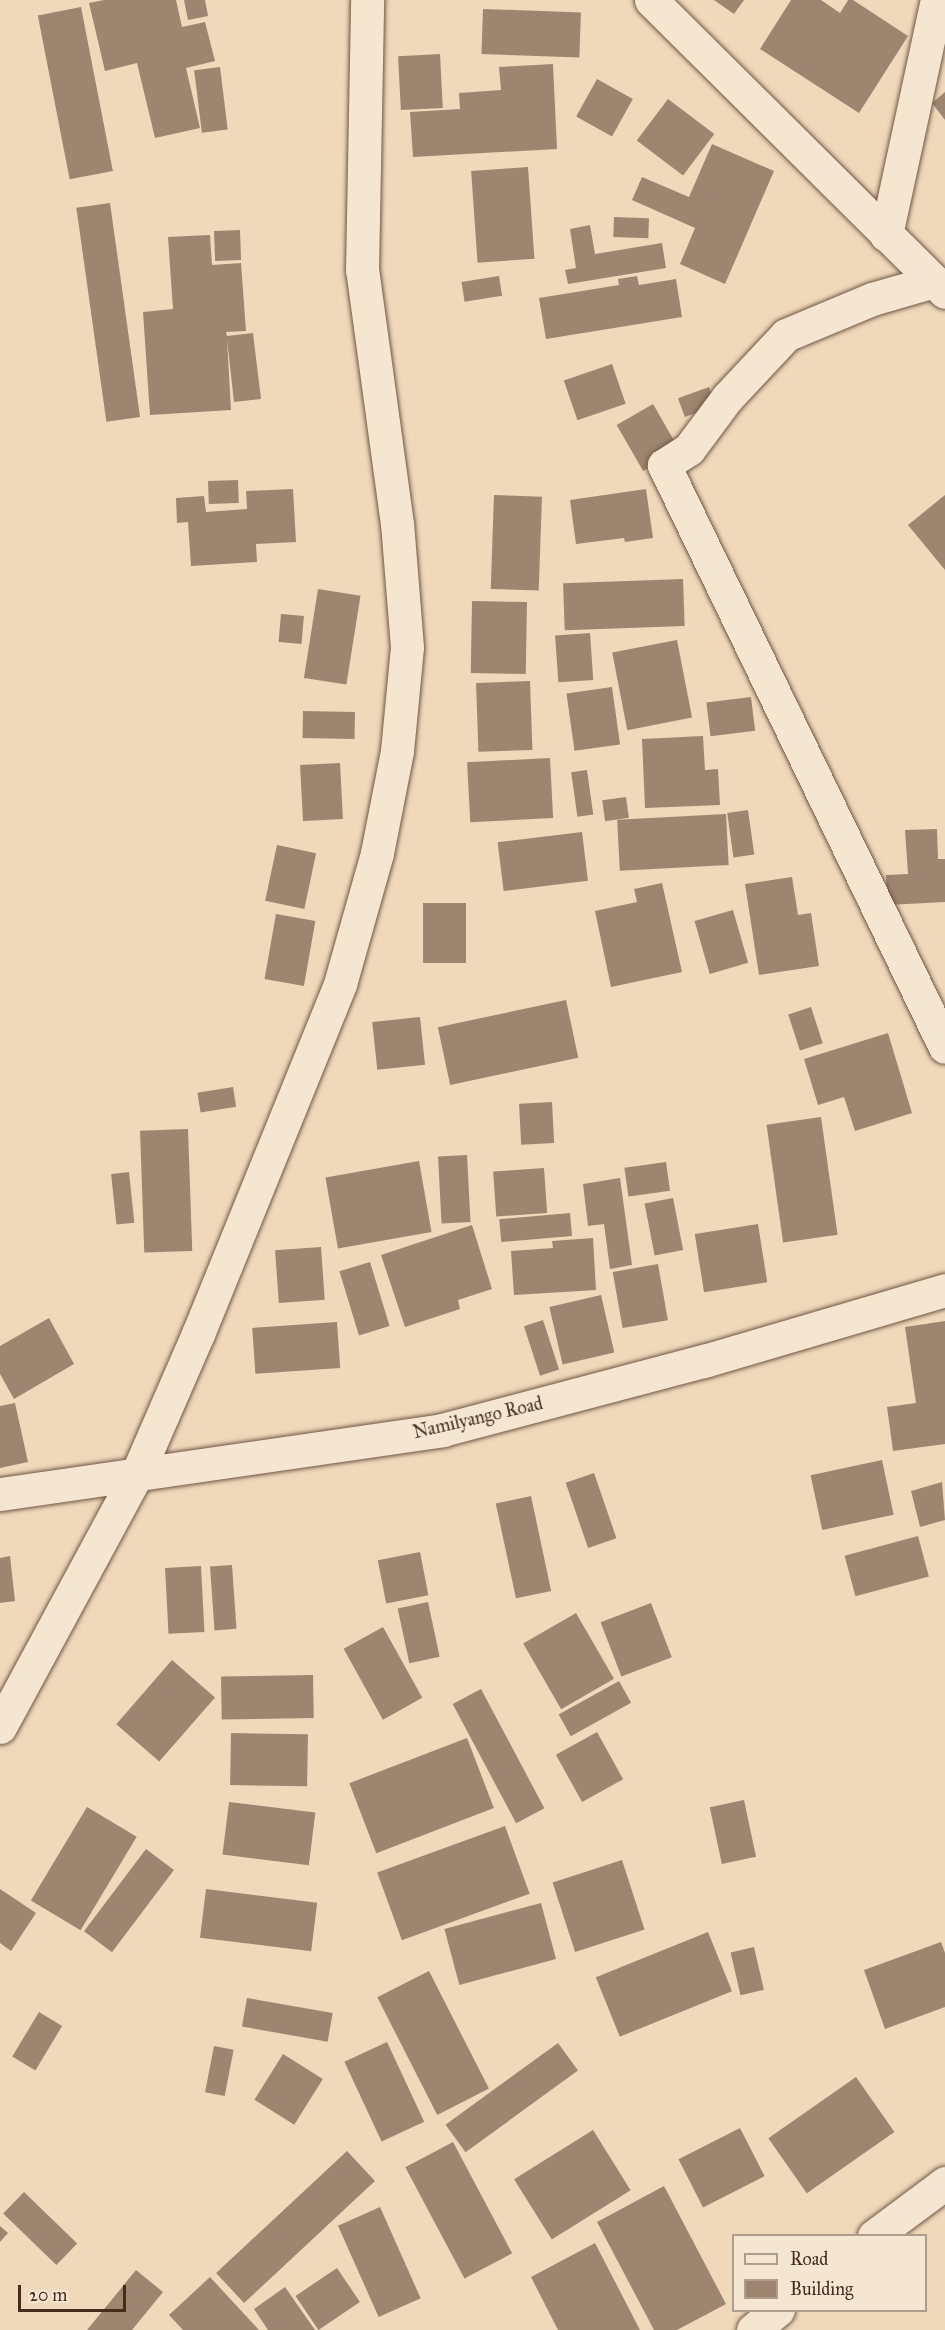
<!DOCTYPE html>
<style>
body{margin:0}
#map{position:relative;width:945px;height:2330px;overflow:hidden;background:#efd9ba;font-family:"IM FELL Great Primer",serif}
div>[style]{position:absolute}
.building>*{inset:0;background:#9d866f;transform-origin:0 0}
.roads{filter:drop-shadow(0 0 2px #705744) drop-shadow(0 0 2px #705744)}
.street>*{height:33px;margin:-16.5px;padding:0 16.5px;transform-origin:16.5px;border-radius:16.5px;background:#f5e6d2}
.secondary>*{height:33px;margin:-16.5px;padding:0 16.5px;transform-origin:16.5px;border-radius:16.5px;background:#f5e6d2}
span{translate:-50% -50%;white-space:nowrap;text-align:center;line-height:1.15;-webkit-text-stroke:4.5px #f5e6d2;paint-order:stroke}
.street-label{font-size:18px;color:#452c1d}
.legend{position:absolute;left:732px;top:2234px;width:195px;height:78px;box-sizing:border-box;background:#f5e6d2;border:2px solid #af9c8a;margin:0;padding:8px 10px;list-style:none;font-size:18px;color:#452c1d}
.legend li{display:flex;align-items:center;gap:12px;height:30px}
.legend b{width:30px;border:2px solid #af9c8a}
.scale{position:absolute;left:18px;top:2285px;width:108px;height:27px;box-sizing:border-box;border:3px solid #452c1d;border-top:0;padding-left:8px;font-size:18px;line-height:21px;white-space:nowrap;color:#452c1d;-webkit-text-stroke:4px #f5e6d2;paint-order:stroke}
</style>
<div id="map">
<div class="building">
<div style="clip-path:polygon(104px 0,176px 0,182px 27px,205px 22px,215px 61px,186px 68px,200px 128px,155px 138px,137px 63px,105px 71px,89px 3px)"></div>
<div style="clip-path:polygon(184px 0,205px 0,208px 16px,188px 20px)"></div>
<div style="clip-path:polygon(714px 0,744px 0,734px 14px)"></div>
<div style="clip-path:polygon(791px 0,821px 0,840px 13px,848px 0,853px 0,908px 36px,859px 113px,760px 49px)"></div>
<div style="left:81px;top:7px;width:167px;height:44px;rotate:79deg"></div>
<div style="left:483px;top:9px;width:98px;height:45px;rotate:2deg"></div>
<div style="left:440px;top:54px;width:54px;height:42px;rotate:87deg"></div>
<div style="clip-path:polygon(553px 64px,557px 149px,413px 157px,410px 112px,460px 109px,459px 93px,501px 90px,499px 67px)"></div>
<div style="left:220px;top:67px;width:63px;height:26px;rotate:83deg"></div>
<div style="left:597px;top:79px;width:41px;height:43px;rotate:29deg"></div>
<div style="clip-path:polygon(945px 92px,945px 120px,932px 103px)"></div>
<div style="left:668px;top:99px;width:58px;height:52px;rotate:37deg"></div>
<div style="clip-path:polygon(712px 144px,774px 171px,725px 284px,680px 264px,695px 228px,632px 200px,642px 177px,689px 197px)"></div>
<div style="left:528px;top:167px;width:92px;height:57px;rotate:86deg"></div>
<div style="left:110px;top:203px;width:216px;height:34px;rotate:82deg"></div>
<div style="left:614px;top:217px;width:35px;height:20px;rotate:2deg"></div>
<div style="clip-path:polygon(590px 225px,595px 254px,662px 243px,666px 268px,568px 284px,565px 270px,576px 268px,570px 229px)"></div>
<div style="left:240px;top:230px;width:30px;height:26px;rotate:88deg"></div>
<div style="clip-path:polygon(210px 235px,212px 265px,241px 263px,246px 331px,226px 332px,227px 336px,253px 333px,261px 399px,234px 402px,227px 339px,231px 410px,150px 415px,143px 312px,173px 309px,168px 237px)"></div>
<div style="left:499px;top:276px;width:20px;height:38px;rotate:81deg"></div>
<div style="clip-path:polygon(637px 276px,639px 285px,676px 279px,682px 317px,546px 339px,539px 298px,619px 285px,618px 279px)"></div>
<div style="left:612px;top:364px;width:42px;height:51px;rotate:71deg"></div>
<div style="left:709px;top:387px;width:20px;height:33px;rotate:70deg"></div>
<div style="left:653px;top:404px;width:53px;height:42px;rotate:60deg"></div>
<div style="left:238px;top:480px;width:23px;height:30px;rotate:88deg"></div>
<div style="clip-path:polygon(293px 489px,296px 542px,256px 544px,257px 562px,191px 566px,188px 522px,177px 523px,176px 498px,204px 496px,206px 512px,247px 509px,246px 491px)"></div>
<div style="clip-path:polygon(646px 489px,653px 538px,625px 542px,624px 538px,576px 544px,570px 500px)"></div>
<div style="left:494px;top:495px;width:48px;height:94px;rotate:2deg"></div>
<div style="clip-path:polygon(945px 495px,945px 570px,908px 525px)"></div>
<div style="left:683px;top:579px;width:47px;height:120px;rotate:88deg"></div>
<div style="left:318px;top:589px;width:43px;height:90px;rotate:9deg"></div>
<div style="left:472px;top:601px;width:55px;height:72px;rotate:1deg"></div>
<div style="left:281px;top:614px;width:23px;height:28px;rotate:5deg"></div>
<div style="left:590px;top:633px;width:47px;height:35px;rotate:86deg"></div>
<div style="left:677px;top:640px;width:79px;height:66px;rotate:79deg"></div>
<div style="left:530px;top:681px;width:69px;height:54px;rotate:88deg"></div>
<div style="left:612px;top:687px;width:58px;height:46px;rotate:82deg"></div>
<div style="left:751px;top:697px;width:34px;height:45px;rotate:83deg"></div>
<div style="left:303px;top:711px;width:52px;height:27px;rotate:1deg"></div>
<div style="clip-path:polygon(703px 736px,705px 770px,718px 769px,720px 805px,645px 808px,642px 739px)"></div>
<div style="left:550px;top:758px;width:60px;height:83px;rotate:87deg"></div>
<div style="left:340px;top:763px;width:56px;height:40px;rotate:87deg"></div>
<div style="left:587px;top:770px;width:45px;height:16px;rotate:82deg"></div>
<div style="left:626px;top:797px;width:21px;height:24px;rotate:82deg"></div>
<div style="left:748px;top:810px;width:45px;height:21px;rotate:82deg"></div>
<div style="left:726px;top:814px;width:51px;height:109px;rotate:87deg"></div>
<div style="clip-path:polygon(937px 829px,938px 859px,945px 859px,945px 902px,887px 905px,886px 875px,908px 874px,905px 830px)"></div>
<div style="left:582px;top:832px;width:49px;height:85px;rotate:83deg"></div>
<div style="left:277px;top:845px;width:40px;height:57px;rotate:12deg"></div>
<div style="clip-path:polygon(792px 877px,798px 915px,811px 913px,819px 966px,759px 975px,745px 884px)"></div>
<div style="clip-path:polygon(662px 883px,682px 972px,611px 987px,595px 911px,637px 902px,634px 889px)"></div>
<div style="left:423px;top:903px;width:43px;height:60px"></div>
<div style="left:733px;top:910px;width:55px;height:40px;rotate:74deg"></div>
<div style="left:276px;top:914px;width:40px;height:66px;rotate:10deg"></div>
<div style="left:566px;top:1000px;width:59px;height:131px;rotate:78deg"></div>
<div style="left:811px;top:1007px;width:38px;height:24px;rotate:72deg"></div>
<div style="left:420px;top:1017px;width:48px;height:48px;rotate:84deg"></div>
<div style="clip-path:polygon(888px 1033px,912px 1113px,855px 1131px,844px 1097px,818px 1105px,804px 1059px)"></div>
<div style="left:233px;top:1087px;width:20px;height:36px;rotate:81deg"></div>
<div style="left:552px;top:1102px;width:41px;height:33px;rotate:87deg"></div>
<div style="left:821px;top:1117px;width:119px;height:55px;rotate:82deg"></div>
<div style="left:188px;top:1129px;width:122px;height:48px;rotate:88deg"></div>
<div style="left:467px;top:1155px;width:67px;height:29px;rotate:87deg"></div>
<div style="left:419px;top:1161px;width:72px;height:95px;rotate:80deg"></div>
<div style="left:666px;top:1162px;width:29px;height:42px;rotate:82deg"></div>
<div style="left:544px;top:1168px;width:45px;height:51px;rotate:86deg"></div>
<div style="left:129px;top:1172px;width:51px;height:18px;rotate:84deg"></div>
<div style="clip-path:polygon(620px 1178px,632px 1265px,610px 1269px,604px 1224px,588px 1226px,583px 1184px)"></div>
<div style="left:673px;top:1198px;width:53px;height:29px;rotate:79deg"></div>
<div style="left:570px;top:1213px;width:23px;height:71px;rotate:85deg"></div>
<div style="left:758px;top:1224px;width:59px;height:64px;rotate:81deg"></div>
<div style="clip-path:polygon(472px 1225px,492px 1289px,458px 1300px,460px 1309px,405px 1327px,381px 1255px)"></div>
<div style="clip-path:polygon(593px 1238px,596px 1290px,514px 1295px,511px 1251px,553px 1248px,552px 1241px)"></div>
<div style="left:321px;top:1247px;width:53px;height:46px;rotate:86deg"></div>
<div style="left:370px;top:1262px;width:67px;height:32px;rotate:73deg"></div>
<div style="left:658px;top:1264px;width:57px;height:46px;rotate:80deg"></div>
<div style="left:601px;top:1295px;width:59px;height:53px;rotate:77deg"></div>
<div style="clip-path:polygon(49px 1318px,74px 1364px,14px 1399px,0 1374px,0 1346px)"></div>
<div style="left:543px;top:1320px;width:52px;height:20px;rotate:72deg"></div>
<div style="clip-path:polygon(945px 1321px,945px 1444px,893px 1451px,887px 1407px,916px 1403px,905px 1327px)"></div>
<div style="left:337px;top:1322px;width:46px;height:85px;rotate:86deg"></div>
<div style="clip-path:polygon(15px 1403px,28px 1462px,0 1468px,0 1406px)"></div>
<div style="left:882px;top:1460px;width:56px;height:73px;rotate:78deg"></div>
<div style="left:594px;top:1473px;width:69px;height:30px;rotate:71deg"></div>
<div style="clip-path:polygon(942px 1482px,945px 1520px,920px 1527px,911px 1491px)"></div>
<div style="left:531px;top:1496px;width:97px;height:36px;rotate:78deg"></div>
<div style="left:918px;top:1536px;width:42px;height:76px;rotate:75deg"></div>
<div style="left:420px;top:1552px;width:44px;height:43px;rotate:79deg"></div>
<div style="clip-path:polygon(10px 1556px,15px 1601px,0 1603px,0 1558px)"></div>
<div style="left:232px;top:1565px;width:64px;height:22px;rotate:86deg"></div>
<div style="left:201px;top:1566px;width:66px;height:36px;rotate:87deg"></div>
<div style="left:428px;top:1602px;width:56px;height:31px;rotate:78deg"></div>
<div style="left:651px;top:1603px;width:58px;height:54px;rotate:69deg"></div>
<div style="left:576px;top:1613px;width:76px;height:61px;rotate:60deg"></div>
<div style="left:383px;top:1627px;width:81px;height:45px;rotate:61deg"></div>
<div style="left:172px;top:1660px;width:57px;height:85px;rotate:41deg"></div>
<div style="left:313px;top:1675px;width:43px;height:92px;rotate:89deg"></div>
<div style="left:619px;top:1681px;width:25px;height:69px;rotate:61deg"></div>
<div style="left:481px;top:1689px;width:135px;height:32px;rotate:62deg"></div>
<div style="left:597px;top:1732px;width:54px;height:47px;rotate:61deg"></div>
<div style="left:231px;top:1733px;width:77px;height:52px;rotate:1deg"></div>
<div style="left:467px;top:1738px;width:75px;height:126px;rotate:69deg"></div>
<div style="left:744px;top:1800px;width:58px;height:35px;rotate:78deg"></div>
<div style="left:229px;top:1802px;width:87px;height:53px;rotate:7deg"></div>
<div style="left:87px;top:1807px;width:58px;height:109px;rotate:31deg"></div>
<div style="left:505px;top:1826px;width:72px;height:136px;rotate:70deg"></div>
<div style="left:146px;top:1849px;width:35px;height:103px;rotate:37deg"></div>
<div style="left:622px;top:1860px;width:73px;height:73px;rotate:72deg"></div>
<div style="clip-path:polygon(0 1889px,36px 1913px,11px 1951px,0 1943px)"></div>
<div style="left:206px;top:1889px;width:112px;height:49px;rotate:7deg"></div>
<div style="left:541px;top:1903px;width:58px;height:100px;rotate:75deg"></div>
<div style="left:708px;top:1932px;width:64px;height:121px;rotate:68deg"></div>
<div style="clip-path:polygon(941px 1942px,945px 1953px,945px 2007px,885px 2029px,864px 1970px)"></div>
<div style="left:754px;top:1947px;width:44px;height:24px;rotate:77deg"></div>
<div style="left:429px;top:1971px;width:132px;height:58px;rotate:63deg"></div>
<div style="left:247px;top:1998px;width:87px;height:29px;rotate:10deg"></div>
<div style="left:39px;top:2012px;width:27px;height:52px;rotate:31deg"></div>
<div style="left:387px;top:2042px;width:88px;height:47px;rotate:65deg"></div>
<div style="left:558px;top:2043px;width:34px;height:139px;rotate:54deg"></div>
<div style="left:214px;top:2046px;width:20px;height:47px;rotate:11deg"></div>
<div style="left:283px;top:2054px;width:47px;height:54px;rotate:32deg"></div>
<div style="left:856px;top:2077px;width:67px;height:107px;rotate:55deg"></div>
<div style="left:740px;top:2128px;width:54px;height:69px;rotate:63deg"></div>
<div style="left:593px;top:2130px;width:71px;height:93px;rotate:58deg"></div>
<div style="left:453px;top:2142px;width:126px;height:54px;rotate:62deg"></div>
<div style="left:347px;top:2151px;width:41px;height:179px;rotate:47deg"></div>
<div style="clip-path:polygon(664px 2186px,726px 2304px,677px 2330px,654px 2330px,597px 2222px)"></div>
<div style="left:24px;top:2192px;width:74px;height:30px;rotate:44deg"></div>
<div style="left:380px;top:2207px;width:100px;height:46px;rotate:66deg"></div>
<div style="clip-path:polygon(0 2226px,8px 2233px,0 2242px)"></div>
<div style="clip-path:polygon(595px 2243px,640px 2330px,558px 2330px,531px 2277px)"></div>
<div style="left:337px;top:2268px;width:41px;height:50px;rotate:56deg"></div>
<div style="clip-path:polygon(136px 2270px,163px 2292px,132px 2330px,87px 2330px)"></div>
<div style="clip-path:polygon(210px 2277px,259px 2330px,183px 2330px,169px 2315px)"></div>
<div style="clip-path:polygon(285px 2287px,315px 2330px,268px 2330px,254px 2309px)"></div>
</div>
<div class="roads">
<div class="street">
<div style="left:651px;top:0;width:414px;rotate:44.8deg"></div>
<div style="left:886px;top:235px;width:240px;rotate:-77.8deg"></div>
<div style="left:931px;top:282px;width:61px;rotate:163.9deg"></div>
<div style="left:872px;top:299px;width:93px;rotate:157.3deg"></div>
<div style="left:786px;top:335px;width:86px;rotate:133.1deg"></div>
<div style="left:727px;top:398px;width:64px;rotate:126.7deg"></div>
<div style="left:689px;top:449px;width:30px;rotate:147deg"></div>
<div style="left:664px;top:465px;width:646px;rotate:64.23deg"></div>
<div style="left:0;top:1727px;width:288px;rotate:-61.6deg"></div>
<div style="left:137px;top:1474px;width:153px;rotate:-66.5deg"></div>
<div style="left:198px;top:1334px;width:378px;rotate:-67.9deg"></div>
<div style="left:340px;top:984px;width:136px;rotate:-74.2deg"></div>
<div style="left:377px;top:853px;width:104px;rotate:-78.9deg"></div>
<div style="left:397px;top:751px;width:104px;rotate:-84.5deg"></div>
<div style="left:407px;top:647px;width:123px;rotate:-94.6deg"></div>
<div style="left:397px;top:524px;width:256px;rotate:-97.8deg"></div>
<div style="left:362px;top:270px;width:270px;rotate:-88.9deg"></div>
<div style="left:874px;top:2236px;width:89px;rotate:-36.7deg"></div>
<div style="left:753px;top:2330px;width:32px;rotate:-39deg"></div>
</div>
<div class="secondary">
<div style="left:0;top:1494px;width:447px;rotate:-8.2deg"></div>
<div style="left:442px;top:1430px;width:271px;rotate:-14.8deg"></div>
<div style="left:704px;top:1361px;width:251px;rotate:-16.4deg"></div>
</div>
</div>
<div class="street-label">
<span style="left:478px;top:1418px;rotate:-13deg">Namilyango Road</span>
</div>
<ul class="legend">
<li><b style="height:8px;background:#f5e6d2"></b>Road</li>
<li><b style="height:16px;background:#9d866f"></b>Building</li>
</ul>
<div class="scale">20 m</div>
</div>
